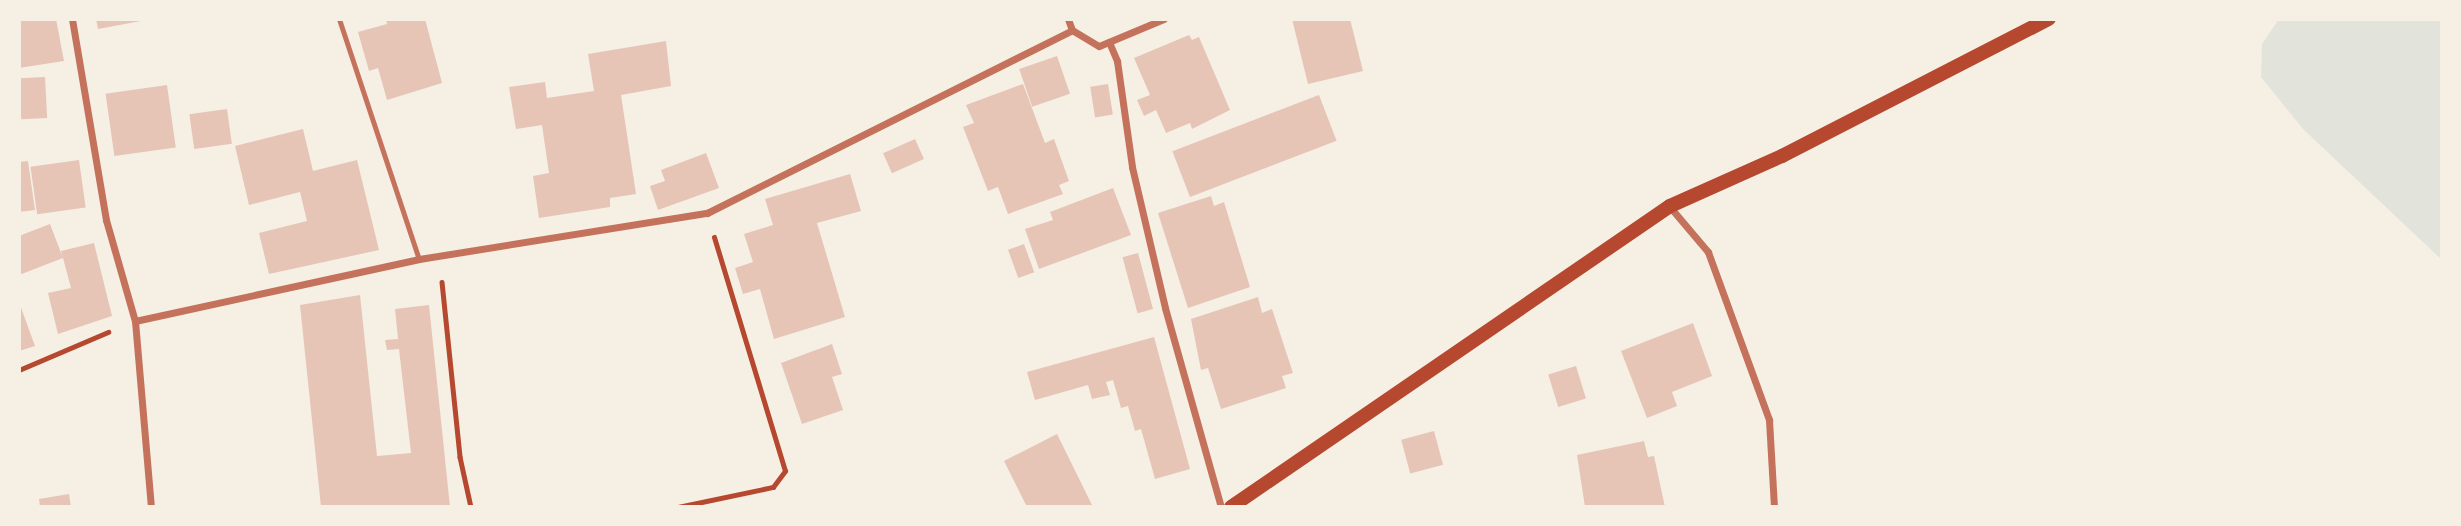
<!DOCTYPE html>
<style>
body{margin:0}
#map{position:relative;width:2461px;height:526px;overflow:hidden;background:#f6efe4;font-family:"Playfair Display",serif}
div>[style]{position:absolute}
.green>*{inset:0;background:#e2e4dc}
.building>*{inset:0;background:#e6c5b7;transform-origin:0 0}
.path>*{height:4.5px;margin:-2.25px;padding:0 2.25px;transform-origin:2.25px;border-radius:2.25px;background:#b5482f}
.service>*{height:5px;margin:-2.5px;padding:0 2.5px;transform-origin:2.5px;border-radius:2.5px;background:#c5725c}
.minor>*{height:7px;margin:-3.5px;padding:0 3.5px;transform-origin:3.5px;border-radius:3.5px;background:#c5725c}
.secondary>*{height:14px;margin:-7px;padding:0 7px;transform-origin:7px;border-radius:7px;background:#b5482f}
span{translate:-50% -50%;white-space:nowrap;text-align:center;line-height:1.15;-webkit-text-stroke:7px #f6efe4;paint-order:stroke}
.frame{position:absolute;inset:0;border:21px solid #f6efe4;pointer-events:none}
</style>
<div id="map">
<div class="green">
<div style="clip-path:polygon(2279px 19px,2442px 19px,2442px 260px,2303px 129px,2261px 77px,2262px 44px)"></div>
</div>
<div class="building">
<div style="clip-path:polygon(19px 19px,56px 19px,64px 61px,19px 68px)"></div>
<div style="clip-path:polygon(96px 19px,141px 19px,141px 21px,98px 29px)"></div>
<div style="clip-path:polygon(386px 19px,425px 19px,442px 83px,387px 100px,378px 68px,369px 71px,358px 32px,387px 24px)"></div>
<div style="clip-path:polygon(1292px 19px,1350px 19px,1363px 71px,1308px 84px)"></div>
<div style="clip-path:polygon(1189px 35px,1192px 40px,1199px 37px,1230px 110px,1192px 129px,1190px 123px,1166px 133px,1156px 110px,1144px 116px,1137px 100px,1150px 95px,1134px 58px)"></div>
<div style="clip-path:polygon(666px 41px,671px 86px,621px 95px,636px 194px,610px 198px,610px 207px,539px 218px,533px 176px,549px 173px,542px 125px,516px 129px,509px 87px,545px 82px,547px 98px,594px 91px,588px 54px)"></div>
<div style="left:1057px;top:56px;width:40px;height:40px;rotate:71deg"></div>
<div style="left:45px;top:77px;width:41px;height:26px;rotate:87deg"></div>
<div style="clip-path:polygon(1023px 84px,1045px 143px,1054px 139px,1069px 181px,1059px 185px,1063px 194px,1008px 214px,998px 187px,988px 191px,963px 127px,974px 123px,966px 105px)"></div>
<div style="left:1108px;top:84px;width:31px;height:18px;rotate:81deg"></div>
<div style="left:167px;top:85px;width:63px;height:62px;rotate:82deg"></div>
<div style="left:1319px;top:95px;width:49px;height:157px;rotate:69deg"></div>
<div style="left:227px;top:109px;width:35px;height:38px;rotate:82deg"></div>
<div style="clip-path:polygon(303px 129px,313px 171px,357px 160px,379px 250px,269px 274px,259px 233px,307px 221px,300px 192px,249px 205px,235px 146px)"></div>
<div style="left:915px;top:139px;width:22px;height:35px;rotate:66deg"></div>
<div style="clip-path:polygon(706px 153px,719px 188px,658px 210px,650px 186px,665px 181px,661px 170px)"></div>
<div style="left:79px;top:160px;width:48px;height:49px;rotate:82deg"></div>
<div style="clip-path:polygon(28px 161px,35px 210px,19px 212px,19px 162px)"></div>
<div style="clip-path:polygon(850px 174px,861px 211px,817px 223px,845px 317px,774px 339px,760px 289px,743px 294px,735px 268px,753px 262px,744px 234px,773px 225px,765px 199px)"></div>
<div style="clip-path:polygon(1113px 188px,1131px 235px,1039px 269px,1025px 229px,1053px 220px,1050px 212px)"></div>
<div style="clip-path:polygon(1211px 196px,1214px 206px,1224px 202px,1250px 287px,1188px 308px,1158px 213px)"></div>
<div style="clip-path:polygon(50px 224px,63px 258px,61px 251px,94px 243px,112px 316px,58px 334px,48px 293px,71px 288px,63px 258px,19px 275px,19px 236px)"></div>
<div style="left:1024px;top:244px;width:30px;height:17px;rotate:70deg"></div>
<div style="left:1138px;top:253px;width:58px;height:16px;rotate:75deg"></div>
<div style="clip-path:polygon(360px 295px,377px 456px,411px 453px,399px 349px,387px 350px,385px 340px,398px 339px,395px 309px,429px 305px,450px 507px,321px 507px,300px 305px)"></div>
<div style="clip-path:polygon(1258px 297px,1262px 313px,1272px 309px,1293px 373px,1282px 376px,1286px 388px,1221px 409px,1208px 368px,1201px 370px,1191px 319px)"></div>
<div style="clip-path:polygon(19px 302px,35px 346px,19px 351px)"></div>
<div style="clip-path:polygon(1693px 323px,1712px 376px,1672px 392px,1677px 406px,1647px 418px,1621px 351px)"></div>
<div style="clip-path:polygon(1154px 337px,1190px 469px,1155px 479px,1141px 429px,1135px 431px,1128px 406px,1121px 408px,1113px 380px,1106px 382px,1110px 395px,1092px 399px,1088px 385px,1035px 400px,1027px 372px)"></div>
<div style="clip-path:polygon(832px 344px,842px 374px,832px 377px,843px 410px,802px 424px,781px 363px)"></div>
<div style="left:1576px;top:366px;width:34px;height:29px;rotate:73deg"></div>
<div style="left:1434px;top:431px;width:35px;height:34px;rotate:75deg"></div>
<div style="clip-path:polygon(1057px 434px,1093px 507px,1027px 507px,1004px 461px)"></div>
<div style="clip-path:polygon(1644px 441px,1648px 457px,1654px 456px,1665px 507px,1585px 507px,1577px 455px)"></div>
<div style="clip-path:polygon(69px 494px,71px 507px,40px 507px,39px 499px)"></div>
</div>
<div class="path">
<div style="left:442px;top:282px;width:176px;rotate:84.1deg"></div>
<div style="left:460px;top:457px;width:51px;rotate:77.6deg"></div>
<div style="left:19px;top:370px;width:97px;rotate:-23.1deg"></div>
<div style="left:678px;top:507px;width:97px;rotate:-11.9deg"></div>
<div style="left:773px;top:487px;width:20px;rotate:-53deg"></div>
<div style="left:785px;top:471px;width:244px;rotate:-106.9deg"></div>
</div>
<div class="service">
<div style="left:339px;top:19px;width:253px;rotate:71.6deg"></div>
</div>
<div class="minor">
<div style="left:72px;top:19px;width:204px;rotate:80.4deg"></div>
<div style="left:106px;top:220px;width:105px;rotate:74deg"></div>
<div style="left:135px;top:321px;width:187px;rotate:85.1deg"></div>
<div style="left:1068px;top:19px;width:12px;rotate:70deg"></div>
<div style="left:1072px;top:30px;width:31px;rotate:31deg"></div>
<div style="left:1099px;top:46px;width:70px;rotate:-22.6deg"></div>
<div style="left:1109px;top:42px;width:21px;rotate:67deg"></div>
<div style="left:1117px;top:61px;width:107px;rotate:81.9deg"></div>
<div style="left:1132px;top:167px;width:145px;rotate:76.8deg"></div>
<div style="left:1165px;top:308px;width:207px;rotate:74.3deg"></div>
<div style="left:1670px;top:207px;width:59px;rotate:49.8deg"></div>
<div style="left:1708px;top:252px;width:179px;rotate:70deg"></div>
<div style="left:1769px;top:420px;width:87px;rotate:86.7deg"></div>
<div style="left:135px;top:321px;width:291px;rotate:-12.3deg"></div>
<div style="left:419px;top:259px;width:292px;rotate:-9.1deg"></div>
<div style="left:707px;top:213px;width:408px;rotate:-26.6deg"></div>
</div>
<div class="secondary">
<div style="left:1231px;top:507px;width:532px;rotate:-34.44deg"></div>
<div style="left:1670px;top:206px;width:123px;rotate:-24.1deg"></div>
<div style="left:1782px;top:156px;width:300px;rotate:-27.2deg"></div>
</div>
<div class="frame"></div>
</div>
